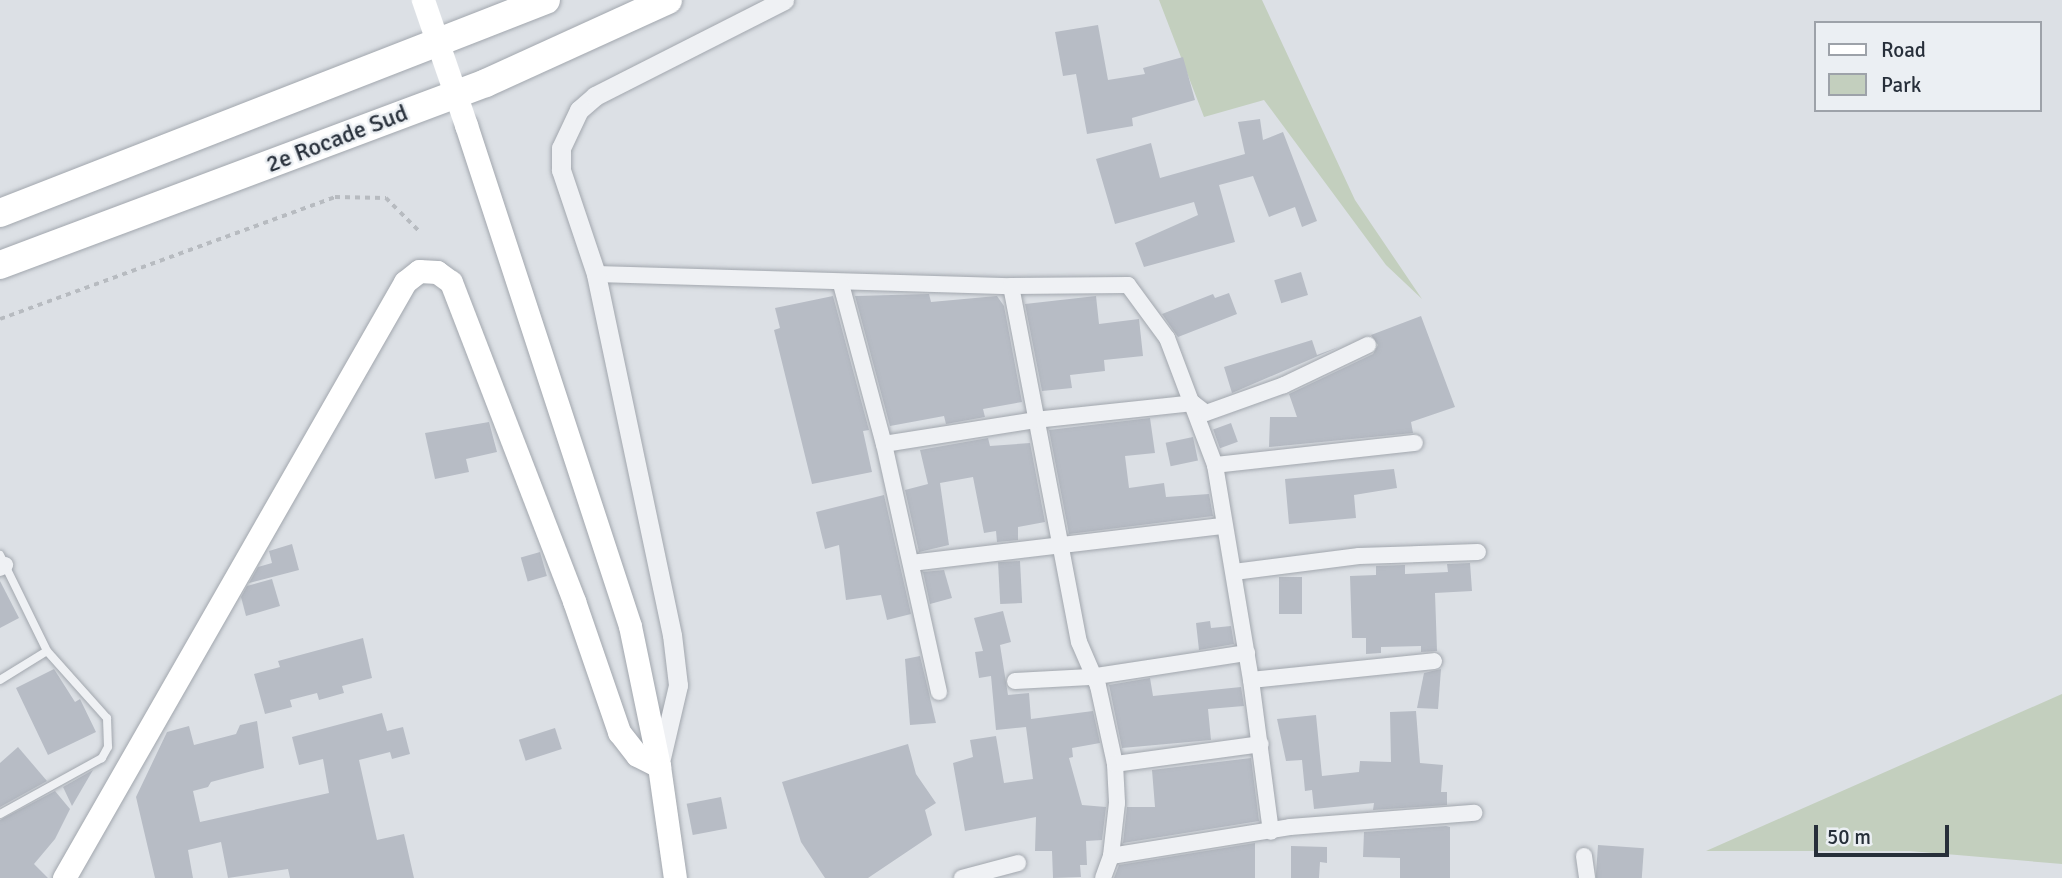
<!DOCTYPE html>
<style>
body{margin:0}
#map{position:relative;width:2062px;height:878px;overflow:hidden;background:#dce0e5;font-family:Signika,sans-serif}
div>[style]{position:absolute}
.green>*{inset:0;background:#c3cfbe}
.building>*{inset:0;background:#b7bcc5;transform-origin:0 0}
.path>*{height:3.5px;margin-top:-1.75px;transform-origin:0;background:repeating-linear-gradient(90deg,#b7bbc0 0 5px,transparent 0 10px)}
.roads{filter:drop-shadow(0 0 2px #a2a7ae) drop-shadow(0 0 2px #a2a7ae)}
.service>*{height:8px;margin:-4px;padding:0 4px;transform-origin:4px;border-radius:4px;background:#eff1f4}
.minor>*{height:16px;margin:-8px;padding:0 8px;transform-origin:8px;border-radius:8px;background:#eff1f4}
.tertiary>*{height:19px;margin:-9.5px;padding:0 9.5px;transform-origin:9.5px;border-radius:9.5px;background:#eff1f4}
.secondary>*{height:23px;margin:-11.5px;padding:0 11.5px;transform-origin:11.5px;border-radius:11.5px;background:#fff}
.motorway>*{height:28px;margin:-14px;padding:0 14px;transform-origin:14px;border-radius:14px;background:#fff}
.secondary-bridge>*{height:23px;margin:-11.5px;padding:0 11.5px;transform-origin:11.5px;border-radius:11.5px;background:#fff}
span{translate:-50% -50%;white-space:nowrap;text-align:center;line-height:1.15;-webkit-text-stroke:5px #ebeff3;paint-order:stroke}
.street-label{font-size:24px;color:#272f3a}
.legend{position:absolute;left:1814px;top:21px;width:228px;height:91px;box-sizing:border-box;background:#ebeff3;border:2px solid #9da2a9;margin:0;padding:9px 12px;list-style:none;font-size:21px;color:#272f3a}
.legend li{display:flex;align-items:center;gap:14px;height:35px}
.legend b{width:35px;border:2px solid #9da2a9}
.scale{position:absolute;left:1814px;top:825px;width:135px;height:32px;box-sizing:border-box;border:4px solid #272f3a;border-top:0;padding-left:9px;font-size:21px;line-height:24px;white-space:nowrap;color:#272f3a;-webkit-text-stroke:5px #ebeff3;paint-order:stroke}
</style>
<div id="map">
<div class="green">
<div style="clip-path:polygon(1159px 0,1262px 0,1355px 200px,1422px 299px,1386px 265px,1264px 100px,1204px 117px)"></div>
<div style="clip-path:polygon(2062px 694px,2062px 864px,1910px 851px,1706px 851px)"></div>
</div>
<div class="building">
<div style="clip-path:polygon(1098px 25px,1108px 80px,1145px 74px,1143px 68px,1183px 57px,1195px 100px,1132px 118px,1133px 126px,1087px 134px,1076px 74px,1063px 76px,1055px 32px)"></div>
<div style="clip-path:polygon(1260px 119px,1263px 140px,1283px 132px,1317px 221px,1302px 227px,1295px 207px,1269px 217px,1253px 176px,1219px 185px,1235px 242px,1144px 267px,1135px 243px,1198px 215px,1194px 202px,1115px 224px,1096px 159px,1151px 143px,1160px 178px,1245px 154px,1238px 122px)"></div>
<div style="left:1301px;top:272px;width:24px;height:28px;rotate:73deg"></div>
<div style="clip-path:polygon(1229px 293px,1237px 314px,1178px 337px,1162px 314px,1213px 294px,1215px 298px)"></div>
<div style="clip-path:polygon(929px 294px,931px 302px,997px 296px,1004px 306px,1022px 402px,983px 409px,985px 417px,946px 424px,944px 416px,890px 426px,855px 296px)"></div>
<div style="clip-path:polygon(833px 296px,869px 430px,863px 431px,872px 472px,812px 484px,774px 330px,780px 328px,775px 308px)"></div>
<div style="clip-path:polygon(1096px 296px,1099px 324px,1139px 319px,1143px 356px,1104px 360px,1105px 371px,1070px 375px,1072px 388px,1042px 391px,1025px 304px)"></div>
<div style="clip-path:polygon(1421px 316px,1455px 407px,1411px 422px,1413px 433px,1269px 447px,1270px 417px,1297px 417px,1289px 394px,1373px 354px,1378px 345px,1371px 335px)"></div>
<div style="clip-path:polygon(1312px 340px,1317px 355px,1339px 347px,1232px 393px,1224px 367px)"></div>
<div style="clip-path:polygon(1150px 418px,1155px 453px,1125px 456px,1129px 488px,1164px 483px,1166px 497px,1209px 494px,1213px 516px,1069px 534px,1049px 430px)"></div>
<div style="clip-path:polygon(489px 422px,497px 452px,466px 459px,469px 472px,435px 479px,425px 433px)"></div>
<div style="left:1231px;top:423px;width:20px;height:19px;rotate:70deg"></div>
<div style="left:1193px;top:437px;width:24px;height:28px;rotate:78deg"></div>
<div style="clip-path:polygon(988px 438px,990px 446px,1030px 443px,1045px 522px,1018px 527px,1018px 540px,997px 542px,996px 531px,984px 533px,973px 477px,940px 483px,949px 545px,919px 552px,905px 490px,928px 484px,920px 450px)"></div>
<div style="clip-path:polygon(1394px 469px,1397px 488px,1354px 495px,1356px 518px,1289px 524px,1285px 479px)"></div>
<div style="clip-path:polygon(884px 495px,911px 614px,887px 620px,881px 595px,846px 600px,839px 545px,825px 549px,816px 512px)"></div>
<div style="clip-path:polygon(292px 544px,299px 570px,249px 583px,258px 567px,272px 563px,269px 551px)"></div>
<div style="left:540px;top:552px;width:25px;height:20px;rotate:74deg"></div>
<div style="left:1020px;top:561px;width:42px;height:22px;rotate:87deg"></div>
<div style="clip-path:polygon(1470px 563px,1472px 591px,1435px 593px,1437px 651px,1421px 652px,1421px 646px,1381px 647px,1381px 653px,1366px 654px,1366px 638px,1352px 638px,1350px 576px,1376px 575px,1376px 566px,1405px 565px,1405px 574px,1448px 572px,1447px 564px)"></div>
<div style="clip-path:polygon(944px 570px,952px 598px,930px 604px,923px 572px)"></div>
<div style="left:1279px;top:577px;width:23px;height:37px"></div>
<div style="clip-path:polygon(272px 579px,280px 606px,246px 616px,241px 597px,247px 586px)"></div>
<div style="clip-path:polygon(0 581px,19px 618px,0 628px)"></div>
<div style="clip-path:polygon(1003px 611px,1011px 642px,1000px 645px,1008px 695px,1029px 693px,1031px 719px,1093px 711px,1100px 743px,1072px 748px,1073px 757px,1069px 758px,1082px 805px,1106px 807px,1102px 840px,1086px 841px,1087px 865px,1080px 865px,1081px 877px,1053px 878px,1052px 851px,1035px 851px,1036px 817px,965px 831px,953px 763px,973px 757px,970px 740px,996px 736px,1004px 783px,1033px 779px,1026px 727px,996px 730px,991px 676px,979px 678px,975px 652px,983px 651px,974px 618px)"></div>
<div style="clip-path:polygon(1210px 621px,1211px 628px,1231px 626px,1234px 644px,1199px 650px,1196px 623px)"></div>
<div style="clip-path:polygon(363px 638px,372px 678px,342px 686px,344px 693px,319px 700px,317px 693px,290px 700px,292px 707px,265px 714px,254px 674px,280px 667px,278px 661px)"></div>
<div style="clip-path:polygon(920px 656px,936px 723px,910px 725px,905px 659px)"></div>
<div style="clip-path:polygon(54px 669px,75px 702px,80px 699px,96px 732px,48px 755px,16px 688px)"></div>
<div style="clip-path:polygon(1441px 669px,1438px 709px,1417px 708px,1424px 673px)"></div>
<div style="clip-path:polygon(1150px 678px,1153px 696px,1241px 687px,1244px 706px,1208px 709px,1211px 740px,1122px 748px,1109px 685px)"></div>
<div style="clip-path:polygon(1416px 711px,1420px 763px,1443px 765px,1441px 792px,1447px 792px,1447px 805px,1373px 810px,1374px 803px,1314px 809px,1312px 790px,1305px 791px,1302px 760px,1286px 761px,1277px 719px,1316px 715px,1322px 776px,1359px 772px,1360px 761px,1391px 762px,1390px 712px)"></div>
<div style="clip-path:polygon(382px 713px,387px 731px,403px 727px,410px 754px,392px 759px,390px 752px,359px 760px,377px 840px,404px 834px,414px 878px,290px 878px,288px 869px,228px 878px,221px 842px,188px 850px,193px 878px,155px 878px,136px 797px,167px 732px,189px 726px,194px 745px,236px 734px,240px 725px,257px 721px,264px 768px,211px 782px,208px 787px,193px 791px,200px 822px,329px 793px,323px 759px,299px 765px,292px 737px)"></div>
<div style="left:555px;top:728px;width:22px;height:38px;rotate:72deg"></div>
<div style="clip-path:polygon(908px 744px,916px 774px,936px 803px,925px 810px,932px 835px,868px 878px,825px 878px,801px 842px,782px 782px)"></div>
<div style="clip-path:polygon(18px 747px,47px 781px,0 807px,0 763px)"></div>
<div style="clip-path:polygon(1251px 758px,1259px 821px,1123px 843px,1127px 807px,1155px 807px,1152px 770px)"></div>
<div style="clip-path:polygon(93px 770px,72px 806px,63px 787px)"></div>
<div style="clip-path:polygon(55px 791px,70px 809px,55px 839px,34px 864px,48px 878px,0 878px,0 820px)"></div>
<div style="left:721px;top:797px;width:32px;height:35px;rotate:79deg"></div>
<div style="clip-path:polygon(1446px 826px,1450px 827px,1450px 878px,1400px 878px,1400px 858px,1363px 857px,1364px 832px)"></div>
<div style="clip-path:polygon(1255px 843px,1255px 878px,1114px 878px,1119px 865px)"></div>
<div style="left:1598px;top:845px;width:46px;height:33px;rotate:4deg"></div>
<div style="clip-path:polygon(1291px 846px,1327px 847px,1327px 863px,1320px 862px,1319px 878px,1291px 878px)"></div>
</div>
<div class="path">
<div style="left:0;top:319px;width:357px;rotate:-20deg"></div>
<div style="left:335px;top:197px;width:51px;rotate:1.1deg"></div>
<div style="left:386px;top:198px;width:47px;rotate:45deg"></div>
</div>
<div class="roads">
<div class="service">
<div style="left:0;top:555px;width:107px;rotate:63.9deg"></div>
<div style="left:47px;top:651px;width:90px;rotate:48.2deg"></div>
<div style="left:107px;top:718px;width:29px;rotate:88deg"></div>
<div style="left:108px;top:747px;width:13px;rotate:119deg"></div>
<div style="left:102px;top:758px;width:116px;rotate:151.2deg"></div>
<div style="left:0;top:680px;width:55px;rotate:-31.7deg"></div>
</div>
<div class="minor">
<div style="left:596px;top:274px;width:415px;rotate:1.7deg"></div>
<div style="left:1011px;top:286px;width:362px;rotate:79.2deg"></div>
<div style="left:1079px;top:642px;width:48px;rotate:66.6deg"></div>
<div style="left:1098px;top:686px;width:80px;rotate:77.7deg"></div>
<div style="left:1115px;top:764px;width:39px;rotate:87deg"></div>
<div style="left:1117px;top:803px;width:53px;rotate:96.5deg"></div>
<div style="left:1111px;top:856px;width:23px;rotate:110deg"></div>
<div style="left:841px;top:284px;width:166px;rotate:75deg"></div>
<div style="left:884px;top:444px;width:254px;rotate:77.5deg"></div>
<div style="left:1011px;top:286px;width:117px;rotate:-0.5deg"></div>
<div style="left:1128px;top:285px;width:66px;rotate:53.7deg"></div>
<div style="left:1167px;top:338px;width:136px;rotate:69.3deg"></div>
<div style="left:1215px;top:465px;width:218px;rotate:80.5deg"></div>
<div style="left:1251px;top:680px;width:153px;rotate:82.5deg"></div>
<div style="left:884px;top:444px;width:153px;rotate:-9deg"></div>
<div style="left:1035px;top:420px;width:159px;rotate:-6.1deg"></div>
<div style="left:1193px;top:403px;width:16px;rotate:38deg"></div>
<div style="left:1206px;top:413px;width:83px;rotate:-19.7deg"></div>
<div style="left:1284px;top:385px;width:93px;rotate:-25.5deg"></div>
<div style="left:1215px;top:465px;width:201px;rotate:-6.3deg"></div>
<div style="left:911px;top:563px;width:313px;rotate:-6.8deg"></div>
<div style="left:0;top:568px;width:6px;rotate:-31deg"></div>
<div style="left:1234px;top:572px;width:126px;rotate:-7.3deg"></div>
<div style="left:1359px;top:556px;width:119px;rotate:-1.9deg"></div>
<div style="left:1251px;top:680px;width:184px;rotate:-5.9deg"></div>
<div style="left:1015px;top:681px;width:75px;rotate:-3.1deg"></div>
<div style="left:1090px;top:677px;width:159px;rotate:-8.7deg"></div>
<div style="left:1115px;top:764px;width:147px;rotate:-7.8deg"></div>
<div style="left:1111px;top:856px;width:181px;rotate:-9.2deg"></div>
<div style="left:1290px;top:827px;width:185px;rotate:-4.4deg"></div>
<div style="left:1584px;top:856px;width:22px;rotate:82deg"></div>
<div style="left:962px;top:878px;width:58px;rotate:-15deg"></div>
</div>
<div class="tertiary">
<div style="left:660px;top:762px;width:79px;rotate:-76.8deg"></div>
<div style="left:678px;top:685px;width:50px;rotate:-96.8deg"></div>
<div style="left:672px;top:635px;width:369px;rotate:-101.9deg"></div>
<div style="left:596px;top:274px;width:110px;rotate:-108.6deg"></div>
<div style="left:561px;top:170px;width:22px;rotate:-90deg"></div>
<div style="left:561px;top:148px;width:42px;rotate:-64.7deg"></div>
<div style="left:579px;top:110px;width:21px;rotate:-41deg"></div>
<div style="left:595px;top:96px;width:212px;rotate:-26.9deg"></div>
</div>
<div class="secondary">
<div style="left:466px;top:125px;width:527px;rotate:71.87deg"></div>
<div style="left:630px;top:626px;width:143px;rotate:78.3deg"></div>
<div style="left:659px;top:766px;width:113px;rotate:81.9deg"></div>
<div style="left:64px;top:878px;width:687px;rotate:-60.22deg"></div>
<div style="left:405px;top:282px;width:18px;rotate:-38deg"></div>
<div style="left:419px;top:271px;width:18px;rotate:3deg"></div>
<div style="left:437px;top:272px;width:17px;rotate:36deg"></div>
<div style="left:451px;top:282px;width:342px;rotate:68.9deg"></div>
<div style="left:574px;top:601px;width:139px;rotate:71deg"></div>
<div style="left:619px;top:732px;width:29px;rotate:52deg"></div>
<div style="left:637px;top:755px;width:25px;rotate:27deg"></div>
</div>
<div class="motorway">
<div style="left:0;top:213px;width:586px;rotate:-21.31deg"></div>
<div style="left:0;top:265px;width:519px;rotate:-20.53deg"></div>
<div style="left:486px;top:83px;width:200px;rotate:-24.5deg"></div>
</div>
</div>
<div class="secondary-bridge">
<div style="left:423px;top:0;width:132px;rotate:71deg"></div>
</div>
<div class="street-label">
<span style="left:337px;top:139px;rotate:-21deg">2e Rocade Sud</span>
</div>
<ul class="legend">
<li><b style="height:9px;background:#fff"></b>Road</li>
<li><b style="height:19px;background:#c3cfbe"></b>Park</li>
</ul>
<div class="scale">50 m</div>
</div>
